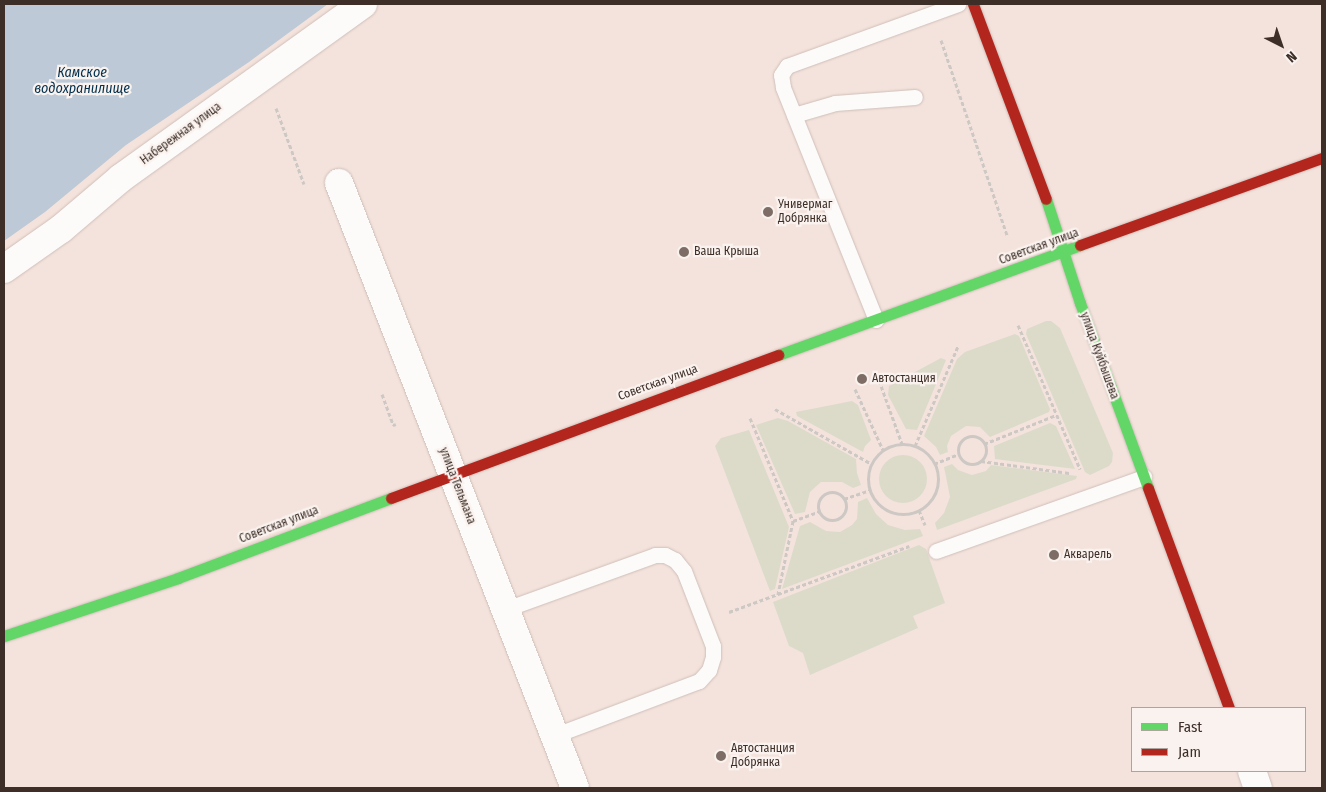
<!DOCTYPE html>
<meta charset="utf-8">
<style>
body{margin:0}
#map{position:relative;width:1326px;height:792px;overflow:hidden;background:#f4e3dc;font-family:"Fira Sans Condensed",sans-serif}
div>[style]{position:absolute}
.green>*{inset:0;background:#dcdbca}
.round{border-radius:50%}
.water>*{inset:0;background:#bdc9d6}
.path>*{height:3px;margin-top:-1.5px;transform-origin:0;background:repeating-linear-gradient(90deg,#cdc8c4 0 4px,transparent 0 6.5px)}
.path>.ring{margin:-1.5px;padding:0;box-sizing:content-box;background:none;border:3px solid #cdc8c4;border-radius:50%}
.roads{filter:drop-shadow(0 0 1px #cebfb9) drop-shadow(0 0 1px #cebfb9)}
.lane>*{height:15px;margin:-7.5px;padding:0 7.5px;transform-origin:7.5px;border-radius:7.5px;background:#fdfbfa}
.street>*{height:28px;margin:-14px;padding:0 14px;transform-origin:14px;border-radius:14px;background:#fdfbfa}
.fast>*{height:11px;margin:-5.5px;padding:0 5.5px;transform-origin:5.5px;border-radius:5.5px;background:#63d668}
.jam>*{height:11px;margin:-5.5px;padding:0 5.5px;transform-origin:5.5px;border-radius:5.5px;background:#b3261e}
.dots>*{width:14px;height:14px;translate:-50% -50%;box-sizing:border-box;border:2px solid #faf2ee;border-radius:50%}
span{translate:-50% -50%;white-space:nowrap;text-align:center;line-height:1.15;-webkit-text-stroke:4.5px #faf2ee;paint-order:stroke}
.street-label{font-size:12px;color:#3d2e27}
.poi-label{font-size:12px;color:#3d2e27}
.left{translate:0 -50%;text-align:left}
.water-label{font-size:14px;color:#012e4d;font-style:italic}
.frame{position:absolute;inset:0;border:5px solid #3d2e27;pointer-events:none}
.legend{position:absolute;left:1131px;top:707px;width:175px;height:65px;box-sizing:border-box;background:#faf2ee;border:1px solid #aea49e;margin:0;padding:6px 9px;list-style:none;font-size:15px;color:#3d2e27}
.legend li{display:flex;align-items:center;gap:10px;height:25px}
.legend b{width:25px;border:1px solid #aea49e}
.north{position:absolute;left:1256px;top:20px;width:50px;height:50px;-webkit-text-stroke:4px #faf2ee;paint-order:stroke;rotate:139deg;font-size:14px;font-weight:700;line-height:20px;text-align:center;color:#3d2e27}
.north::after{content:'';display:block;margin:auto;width:18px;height:22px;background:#3d2e27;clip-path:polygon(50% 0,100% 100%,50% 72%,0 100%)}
</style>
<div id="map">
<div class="green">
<div style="clip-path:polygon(1046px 321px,1051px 321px,1060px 328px,1113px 453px,1112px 462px,1109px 466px,1090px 475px,1085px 472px,1026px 334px,1027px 329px)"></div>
<div style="clip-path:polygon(1015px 334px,1019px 336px,1050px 409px,1049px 412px,990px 437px,980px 427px,966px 426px,951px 436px,947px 446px,948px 452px,940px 455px,936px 447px,924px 436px,957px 359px,965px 352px)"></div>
<div style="clip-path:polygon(941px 358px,946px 360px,917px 430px,906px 429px,888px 395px,889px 386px)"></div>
<div style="clip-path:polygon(852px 401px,858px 405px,871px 440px,865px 446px,863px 452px,797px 416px,796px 412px)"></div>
<div style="clip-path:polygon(778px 418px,788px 421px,856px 459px,857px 473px,861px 485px,853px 488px,842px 482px,821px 482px,810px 492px,805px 512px,795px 514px,756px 425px)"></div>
<div style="clip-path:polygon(1050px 423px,1056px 426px,1075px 469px,995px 459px,994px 446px)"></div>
<div style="clip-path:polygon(749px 430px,789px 527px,775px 589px,770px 591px,715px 446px,721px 438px)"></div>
<div class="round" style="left:879px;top:455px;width:48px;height:48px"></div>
<div style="clip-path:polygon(952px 464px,958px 470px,972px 475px,986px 471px,991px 465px,1077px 476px,1076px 479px,937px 530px,935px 523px,944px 513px,950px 497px,944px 467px)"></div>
<div style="clip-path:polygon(867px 498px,876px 514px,888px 525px,905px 530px,920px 529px,923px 536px,782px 589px,800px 526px,810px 522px,826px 531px,840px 532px,852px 525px,857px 519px,858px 502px)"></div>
<div style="clip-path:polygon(919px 545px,926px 549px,945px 603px,913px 616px,918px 628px,810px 675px,803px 653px,789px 646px,773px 602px)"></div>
</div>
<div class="water">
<div style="clip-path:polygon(4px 4px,328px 4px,249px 62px,126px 145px,45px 212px,4px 241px)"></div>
</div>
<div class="path">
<div style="left:941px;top:40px;width:206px;rotate:71.3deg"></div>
<div style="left:276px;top:108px;width:81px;rotate:69.8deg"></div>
<div style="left:1018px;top:325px;width:157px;rotate:66.7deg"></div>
<div style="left:879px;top:380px;width:68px;rotate:70.2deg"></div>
<div style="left:855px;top:389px;width:67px;rotate:65.3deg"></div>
<div style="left:382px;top:394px;width:33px;rotate:70deg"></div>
<div style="left:393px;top:425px;width:3px;rotate:-18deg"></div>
<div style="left:775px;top:409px;width:112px;rotate:29.6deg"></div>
<div style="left:750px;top:418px;width:112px;rotate:67.3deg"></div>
<div style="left:793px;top:521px;width:75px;rotate:101.6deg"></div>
<div class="ring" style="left:958px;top:436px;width:25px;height:25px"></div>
<div style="left:984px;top:444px;width:78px;rotate:-21.9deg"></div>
<div class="ring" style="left:868px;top:444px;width:67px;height:67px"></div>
<div style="left:915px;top:446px;width:109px;rotate:-66.7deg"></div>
<div style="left:981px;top:461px;width:89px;rotate:7.8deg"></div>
<div style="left:934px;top:464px;width:27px;rotate:-22deg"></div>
<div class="ring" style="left:818px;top:492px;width:25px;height:25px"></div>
<div style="left:844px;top:499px;width:28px;rotate:-19deg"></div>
<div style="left:919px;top:510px;width:16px;rotate:68deg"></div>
<div style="left:793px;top:521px;width:29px;rotate:-20deg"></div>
<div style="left:729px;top:612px;width:192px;rotate:-20.1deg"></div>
</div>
<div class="roads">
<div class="lane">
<div style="left:794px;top:115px;width:43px;rotate:-16.3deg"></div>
<div style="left:835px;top:103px;width:80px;rotate:-4.3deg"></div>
<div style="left:876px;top:320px;width:251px;rotate:-111.8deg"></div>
<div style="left:783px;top:87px;width:12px;rotate:-99deg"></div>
<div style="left:781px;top:75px;width:11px;rotate:-56deg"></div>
<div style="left:787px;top:66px;width:182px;rotate:-19.9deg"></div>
<div style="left:936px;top:551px;width:221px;rotate:-19.6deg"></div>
<div style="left:506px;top:609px;width:158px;rotate:-19.9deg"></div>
<div style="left:655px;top:555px;width:10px"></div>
<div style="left:665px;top:555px;width:11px;rotate:27deg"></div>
<div style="left:675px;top:560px;width:14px;rotate:51deg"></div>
<div style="left:684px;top:571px;width:80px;rotate:68.9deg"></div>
<div style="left:713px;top:646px;width:11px;rotate:90deg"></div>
<div style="left:713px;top:657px;width:14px;rotate:107deg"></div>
<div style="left:709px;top:670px;width:15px;rotate:132deg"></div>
<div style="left:699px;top:681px;width:154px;rotate:159.4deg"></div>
</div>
<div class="street">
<div style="left:339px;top:183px;width:649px;rotate:68.69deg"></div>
<div style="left:4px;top:269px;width:70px;rotate:-35.1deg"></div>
<div style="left:61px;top:229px;width:79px;rotate:-40.4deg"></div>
<div style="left:121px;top:178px;width:298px;rotate:-35.7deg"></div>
<div style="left:1252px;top:771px;width:18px;rotate:71deg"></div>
</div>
<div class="fast">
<div style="left:1046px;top:199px;width:109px;rotate:71.9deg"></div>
<div style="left:1080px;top:303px;width:197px;rotate:69.8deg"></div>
<div style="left:778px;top:355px;width:321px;rotate:-20deg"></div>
<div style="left:4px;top:636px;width:183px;rotate:-18.4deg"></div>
<div style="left:178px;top:578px;width:228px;rotate:-20.6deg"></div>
</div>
<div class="jam">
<div style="left:973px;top:4px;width:208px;rotate:69.5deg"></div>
<div style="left:1080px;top:245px;width:257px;rotate:-19.8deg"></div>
<div style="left:1148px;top:488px;width:234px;rotate:69.8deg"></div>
<div style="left:391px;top:498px;width:413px;rotate:-20.3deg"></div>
</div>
</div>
<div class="dots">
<div style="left:768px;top:212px;background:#7d6d66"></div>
<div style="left:684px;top:252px;background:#7d6d66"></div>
<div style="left:862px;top:379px;background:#7d6d66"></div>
<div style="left:1054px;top:555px;background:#7d6d66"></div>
<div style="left:721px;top:756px;background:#7d6d66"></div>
</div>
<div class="street-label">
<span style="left:181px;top:134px;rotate:-36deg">Набережная улица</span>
<span style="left:1039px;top:247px;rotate:-20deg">Советская улица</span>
<span style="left:1099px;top:356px;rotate:70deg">улица Куйбышева</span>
<span style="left:658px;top:383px;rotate:-20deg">Советская улица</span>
<span style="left:457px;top:486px;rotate:69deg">улица Тельмана</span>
<span style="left:279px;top:525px;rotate:-21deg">Советская улица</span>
</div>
<div class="poi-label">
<span class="left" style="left:778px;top:212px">Универмаг<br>Добрянка</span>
<span class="left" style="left:694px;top:252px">Ваша Крыша</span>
<span class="left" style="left:872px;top:379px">Автостанция</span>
<span class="left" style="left:1064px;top:555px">Акварель</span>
<span class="left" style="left:731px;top:756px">Автостанция<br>Добрянка</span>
</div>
<div class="water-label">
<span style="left:82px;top:81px">Камское<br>водохранилище</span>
</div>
<div class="frame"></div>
<ul class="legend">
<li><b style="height:6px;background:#63d668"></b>Fast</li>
<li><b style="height:6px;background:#b3261e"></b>Jam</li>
</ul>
<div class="north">N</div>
</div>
